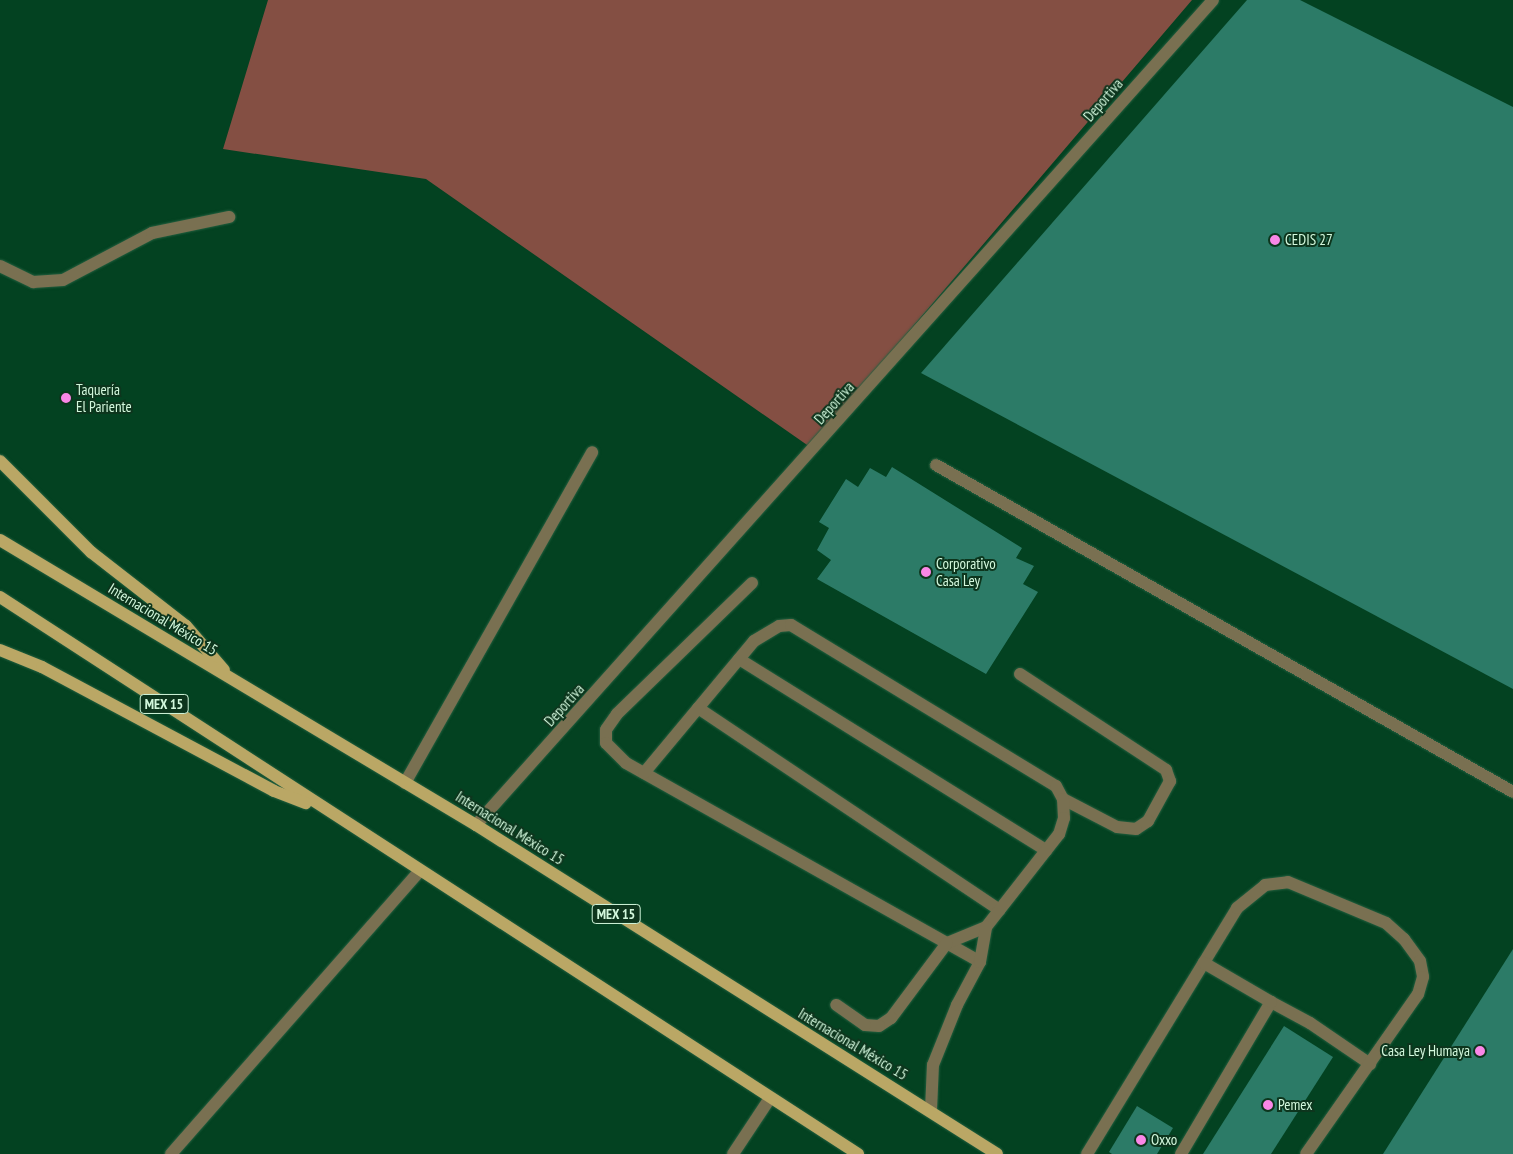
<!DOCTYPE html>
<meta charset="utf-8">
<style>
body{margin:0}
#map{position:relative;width:1513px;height:1154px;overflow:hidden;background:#034221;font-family:"PT Sans Narrow",sans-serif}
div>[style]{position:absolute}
.green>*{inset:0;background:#844f43}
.building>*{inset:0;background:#2c7b67}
.roads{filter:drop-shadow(0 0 1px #245f3f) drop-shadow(0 0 1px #245f3f)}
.lane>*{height:12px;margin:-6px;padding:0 6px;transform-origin:6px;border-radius:6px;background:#797051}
.street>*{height:12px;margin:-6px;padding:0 6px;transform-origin:6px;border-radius:6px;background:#797051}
.primary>*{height:12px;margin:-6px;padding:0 6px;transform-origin:6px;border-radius:6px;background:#baa765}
.dots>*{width:14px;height:14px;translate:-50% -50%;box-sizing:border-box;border:2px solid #0d351d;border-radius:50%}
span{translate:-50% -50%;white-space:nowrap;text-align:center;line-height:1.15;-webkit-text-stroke:4px #0d351d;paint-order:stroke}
.shield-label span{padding:1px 4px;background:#0d351d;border:1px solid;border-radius:4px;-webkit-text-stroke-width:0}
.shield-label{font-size:14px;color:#d3f8dd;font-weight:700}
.street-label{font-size:15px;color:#d3f8dd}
.poi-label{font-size:15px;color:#d3f8dd}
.left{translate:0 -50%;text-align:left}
.right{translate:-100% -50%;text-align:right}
</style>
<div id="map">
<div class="green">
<div style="clip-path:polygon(268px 0,1192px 0,810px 447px,426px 179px,223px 149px)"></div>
</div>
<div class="building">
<div style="clip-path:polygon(1247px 0,1300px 0,1513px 107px,1513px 689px,921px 373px)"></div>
<div style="clip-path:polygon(892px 467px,1022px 548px,1016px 558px,1034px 566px,1023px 584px,1038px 592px,986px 674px,817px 579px,831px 560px,817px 550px,829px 528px,819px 522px,846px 479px,858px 487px,870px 468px,886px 477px)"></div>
<div style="clip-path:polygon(1513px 949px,1513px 1154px,1383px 1154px)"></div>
<div style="clip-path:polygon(1284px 1026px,1333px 1057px,1271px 1154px,1203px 1154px)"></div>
<div style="clip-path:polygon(1137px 1106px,1173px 1128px,1157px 1154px,1112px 1154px,1109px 1152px)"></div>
</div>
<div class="roads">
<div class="lane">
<div style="left:0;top:266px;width:37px;rotate:26deg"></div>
<div style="left:33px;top:282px;width:30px;rotate:-4deg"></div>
<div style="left:63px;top:280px;width:101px;rotate:-27.8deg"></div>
<div style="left:152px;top:233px;width:79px;rotate:-11.7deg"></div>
<div style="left:936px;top:465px;width:663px;rotate:29.54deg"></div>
<div style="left:752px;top:583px;width:188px;rotate:135.9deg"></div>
<div style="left:617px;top:714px;width:19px;rotate:125deg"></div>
<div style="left:606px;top:730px;width:13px;rotate:90deg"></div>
<div style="left:606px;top:743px;width:28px;rotate:45deg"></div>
<div style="left:626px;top:763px;width:406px;rotate:29.3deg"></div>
<div style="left:739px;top:659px;width:362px;rotate:31.9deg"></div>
<div style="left:1020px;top:674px;width:175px;rotate:33.3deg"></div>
<div style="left:1166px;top:770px;width:12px;rotate:70deg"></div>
<div style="left:1170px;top:781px;width:46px;rotate:118.8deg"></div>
<div style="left:1148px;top:821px;width:14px;rotate:146deg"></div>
<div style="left:1136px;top:829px;width:19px;rotate:-174deg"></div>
<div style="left:1117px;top:827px;width:61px;rotate:-152.6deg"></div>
<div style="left:698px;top:708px;width:363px;rotate:33.8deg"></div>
<div style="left:644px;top:773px;width:172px;rotate:-50.2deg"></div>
<div style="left:754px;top:641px;width:29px;rotate:-31deg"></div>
<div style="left:779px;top:626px;width:12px;rotate:-5deg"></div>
<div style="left:791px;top:625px;width:310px;rotate:31.3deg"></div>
<div style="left:1056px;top:786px;width:15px;rotate:62deg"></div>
<div style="left:1063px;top:799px;width:19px;rotate:87deg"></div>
<div style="left:1064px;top:818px;width:17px;rotate:107deg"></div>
<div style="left:1059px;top:834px;width:118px;rotate:128.1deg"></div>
<div style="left:986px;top:927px;width:42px;rotate:157.7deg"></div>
<div style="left:947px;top:943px;width:94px;rotate:126.7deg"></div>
<div style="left:891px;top:1018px;width:14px;rotate:146deg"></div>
<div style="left:879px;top:1026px;width:14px;rotate:-176deg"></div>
<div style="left:865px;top:1025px;width:35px;rotate:-145deg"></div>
<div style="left:405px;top:783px;width:380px;rotate:-60.5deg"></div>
<div style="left:1271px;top:1002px;width:44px;rotate:28.3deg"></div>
<div style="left:1310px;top:1023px;width:73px;rotate:34.3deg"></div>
<div style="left:931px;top:1110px;width:45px;rotate:-87.5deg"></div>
<div style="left:933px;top:1065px;width:65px;rotate:-68.2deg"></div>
<div style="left:957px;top:1005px;width:49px;rotate:-61.9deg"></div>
<div style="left:980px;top:962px;width:36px;rotate:-80deg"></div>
<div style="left:171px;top:1154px;width:377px;rotate:-48.7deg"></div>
<div style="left:733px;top:1154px;width:67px;rotate:-56.5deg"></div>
<div style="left:1087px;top:1154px;width:288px;rotate:-58.6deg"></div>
<div style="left:1237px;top:908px;width:36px;rotate:-39deg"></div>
<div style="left:1265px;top:885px;width:23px;rotate:-7deg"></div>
<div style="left:1288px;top:882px;width:106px;rotate:22.7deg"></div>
<div style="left:1386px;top:923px;width:24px;rotate:42deg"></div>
<div style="left:1404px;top:939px;width:27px;rotate:54deg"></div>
<div style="left:1420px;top:961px;width:16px;rotate:79deg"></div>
<div style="left:1423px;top:977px;width:18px;rotate:106deg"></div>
<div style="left:1418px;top:994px;width:195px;rotate:125deg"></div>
<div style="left:1181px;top:1154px;width:177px;rotate:-59.4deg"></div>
<div style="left:1271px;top:1002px;width:78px;rotate:-149.8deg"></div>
</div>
<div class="street">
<div style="left:476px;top:825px;width:1106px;rotate:-48.22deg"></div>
</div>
<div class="primary">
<div style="left:0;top:461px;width:129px;rotate:45deg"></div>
<div style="left:91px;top:552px;width:120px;rotate:37.9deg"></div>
<div style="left:186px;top:626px;width:58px;rotate:49.2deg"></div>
<div style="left:0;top:540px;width:555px;rotate:30.91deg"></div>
<div style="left:476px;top:825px;width:616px;rotate:32.27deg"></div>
<div style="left:0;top:597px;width:1023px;rotate:32.99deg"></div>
<div style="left:0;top:650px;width:45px;rotate:22deg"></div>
<div style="left:42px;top:667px;width:263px;rotate:28.1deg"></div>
<div style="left:274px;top:791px;width:34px;rotate:21deg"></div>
</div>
</div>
<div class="dots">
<div style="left:1275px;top:240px;background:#fa87e7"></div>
<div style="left:66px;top:398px;background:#fa87e7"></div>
<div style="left:926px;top:572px;background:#fa87e7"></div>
<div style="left:1480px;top:1051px;background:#fa87e7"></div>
<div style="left:1268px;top:1105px;background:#fa87e7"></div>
<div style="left:1141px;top:1140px;background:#fa87e7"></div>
</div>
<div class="shield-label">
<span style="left:164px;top:704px">MEX 15</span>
<span style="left:616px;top:914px">MEX 15</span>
</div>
<div class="street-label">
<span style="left:1103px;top:100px;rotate:-49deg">Deportiva</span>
<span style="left:834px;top:403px;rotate:-48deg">Deportiva</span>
<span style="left:163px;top:619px;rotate:31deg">Internacional México 15</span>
<span style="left:564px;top:705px;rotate:-48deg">Deportiva</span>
<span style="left:510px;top:828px;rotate:32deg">Internacional México 15</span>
<span style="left:853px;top:1044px;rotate:31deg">Internacional México 15</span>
</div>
<div class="poi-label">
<span class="left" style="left:1285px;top:240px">CEDIS 27</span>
<span class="left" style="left:76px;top:398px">Taquería<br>El Pariente</span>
<span class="left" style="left:936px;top:572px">Corporativo<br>Casa Ley</span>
<span class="right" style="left:1470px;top:1051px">Casa Ley Humaya</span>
<span class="left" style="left:1278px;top:1105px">Pemex</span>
<span class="left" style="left:1151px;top:1140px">Oxxo</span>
</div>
</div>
